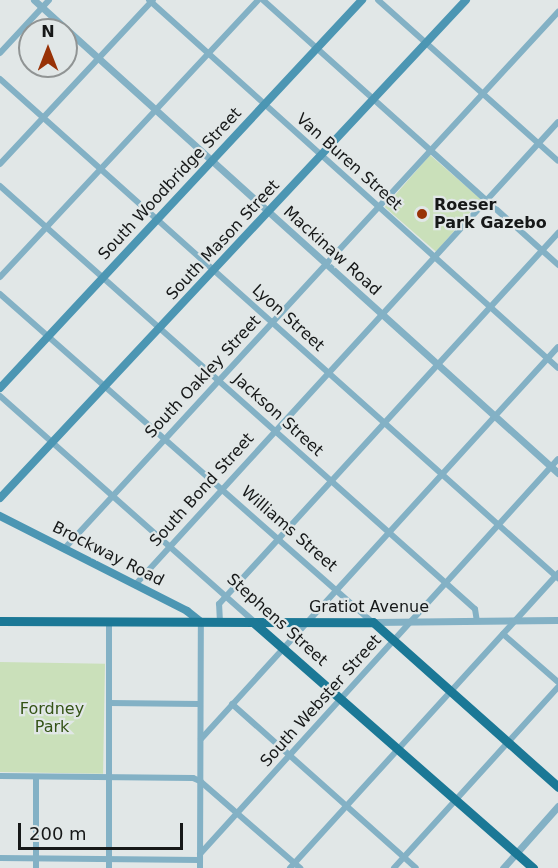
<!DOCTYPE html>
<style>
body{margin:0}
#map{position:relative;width:558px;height:868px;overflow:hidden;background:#e1e7e7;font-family:"DejaVu Sans",sans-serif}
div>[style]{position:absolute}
.green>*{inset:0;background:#cae0ba;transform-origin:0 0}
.minor>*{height:6px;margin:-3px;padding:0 3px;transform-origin:3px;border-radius:3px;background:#83b1c5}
.tertiary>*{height:7px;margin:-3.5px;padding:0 3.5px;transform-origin:3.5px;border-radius:3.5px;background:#83b1c5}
.secondary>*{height:8px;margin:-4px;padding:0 4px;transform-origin:4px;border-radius:4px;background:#4c96b3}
.trunk>*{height:9px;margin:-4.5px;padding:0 4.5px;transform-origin:4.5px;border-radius:4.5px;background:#1b7896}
.dots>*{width:16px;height:16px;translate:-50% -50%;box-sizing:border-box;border:3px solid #e1e7e7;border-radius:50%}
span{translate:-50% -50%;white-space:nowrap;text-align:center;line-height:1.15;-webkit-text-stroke:4.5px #e1e7e7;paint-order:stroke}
.street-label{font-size:16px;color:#161818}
.poi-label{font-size:16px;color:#161818;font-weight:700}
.left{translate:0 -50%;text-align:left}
.park-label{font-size:16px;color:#345316}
.north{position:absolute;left:18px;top:18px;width:60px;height:60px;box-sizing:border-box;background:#e1e7e7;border:2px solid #909494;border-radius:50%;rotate:0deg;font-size:16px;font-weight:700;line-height:24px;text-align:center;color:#161818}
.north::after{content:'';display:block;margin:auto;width:21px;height:27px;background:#983207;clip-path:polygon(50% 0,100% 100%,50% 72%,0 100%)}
.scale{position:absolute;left:18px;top:823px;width:165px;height:27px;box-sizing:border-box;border:3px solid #161818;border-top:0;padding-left:8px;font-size:18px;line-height:21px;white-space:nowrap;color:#161818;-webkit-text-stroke:4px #e1e7e7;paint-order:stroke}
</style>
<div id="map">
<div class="green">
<div style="left:430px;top:155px;width:68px;height:69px;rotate:41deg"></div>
<div style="left:0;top:662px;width:105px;height:110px;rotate:1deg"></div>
</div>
<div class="minor">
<div style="left:149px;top:0;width:550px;rotate:41.98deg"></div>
<div style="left:263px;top:0;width:397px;rotate:41.9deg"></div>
<div style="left:378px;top:0;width:241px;rotate:41.8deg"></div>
<div style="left:0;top:53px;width:72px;rotate:-47.2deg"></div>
<div style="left:0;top:79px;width:749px;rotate:41.81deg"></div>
<div style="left:0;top:164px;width:224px;rotate:-47deg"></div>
<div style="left:0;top:186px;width:636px;rotate:41.69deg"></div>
<div style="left:475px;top:609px;width:12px;rotate:81deg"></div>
<div style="left:0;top:277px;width:379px;rotate:-47deg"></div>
<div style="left:0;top:294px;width:496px;rotate:41.4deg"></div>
<div style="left:0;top:396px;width:339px;rotate:41.6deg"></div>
<div style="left:64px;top:549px;width:730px;rotate:-47.39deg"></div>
<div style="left:135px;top:585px;width:627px;rotate:-47.58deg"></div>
<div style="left:220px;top:622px;width:18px;rotate:-93deg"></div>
<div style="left:219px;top:604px;width:503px;rotate:-47.58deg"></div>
<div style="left:503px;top:634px;width:73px;rotate:41.1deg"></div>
<div style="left:109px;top:703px;width:91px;rotate:0.6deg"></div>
<div style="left:232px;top:704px;width:246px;rotate:41.7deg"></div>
<div style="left:201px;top:739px;width:530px;rotate:-47.68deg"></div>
<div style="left:0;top:776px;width:193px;rotate:0.6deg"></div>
<div style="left:193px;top:778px;width:8px;rotate:23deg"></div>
<div style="left:200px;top:781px;width:133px;rotate:41deg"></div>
<div style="left:200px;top:854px;width:533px;rotate:-47.81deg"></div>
<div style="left:0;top:858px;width:200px;rotate:0.6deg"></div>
<div style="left:36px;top:868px;width:91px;rotate:-90deg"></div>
<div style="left:109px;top:868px;width:246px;rotate:-90deg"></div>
<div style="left:200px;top:868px;width:246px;rotate:-89.8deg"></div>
<div style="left:290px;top:868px;width:399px;rotate:-47.7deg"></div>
<div style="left:394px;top:868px;width:244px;rotate:-47.8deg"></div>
</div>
<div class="tertiary">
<div style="left:34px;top:0;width:706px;rotate:42.07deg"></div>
<div style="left:373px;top:622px;width:185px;rotate:-0.6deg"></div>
<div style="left:503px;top:868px;width:83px;rotate:-48.4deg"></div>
</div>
<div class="secondary">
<div style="left:0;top:388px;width:531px;rotate:-46.99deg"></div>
<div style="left:0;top:498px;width:682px;rotate:-46.9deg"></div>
<div style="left:0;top:516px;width:210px;rotate:26.9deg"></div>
<div style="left:187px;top:611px;width:18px;rotate:38deg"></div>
</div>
<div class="trunk">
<div style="left:0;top:621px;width:373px;rotate:0.2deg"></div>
<div style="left:373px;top:622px;width:248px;rotate:41.7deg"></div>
<div style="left:253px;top:622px;width:373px;rotate:41.3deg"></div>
</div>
<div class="dots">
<div style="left:422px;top:214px;background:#983207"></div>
</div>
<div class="street-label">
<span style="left:349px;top:162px;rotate:42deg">Van Buren Street</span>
<span style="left:170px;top:184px;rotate:-47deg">South Woodbridge Street</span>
<span style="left:223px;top:240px;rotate:-47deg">South Mason Street</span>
<span style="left:332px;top:251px;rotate:42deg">Mackinaw Road</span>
<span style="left:288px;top:318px;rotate:42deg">Lyon Street</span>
<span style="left:203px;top:377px;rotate:-47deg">South Oakley Street</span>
<span style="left:278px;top:415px;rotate:42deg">Jackson Street</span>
<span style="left:202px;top:490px;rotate:-48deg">South Bond Street</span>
<span style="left:289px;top:529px;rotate:41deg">Williams Street</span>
<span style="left:108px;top:554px;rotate:27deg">Brockway Road</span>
<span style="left:369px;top:607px">Gratiot Avenue</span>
<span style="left:277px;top:620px;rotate:42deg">Stephens Street</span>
<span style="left:321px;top:701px;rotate:-48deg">South Webster Street</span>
</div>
<div class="poi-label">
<span class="left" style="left:434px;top:214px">Roeser<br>Park Gazebo</span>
</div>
<div class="park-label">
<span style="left:52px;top:718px">Fordney<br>Park</span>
</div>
<div class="north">N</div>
<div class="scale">200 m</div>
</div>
